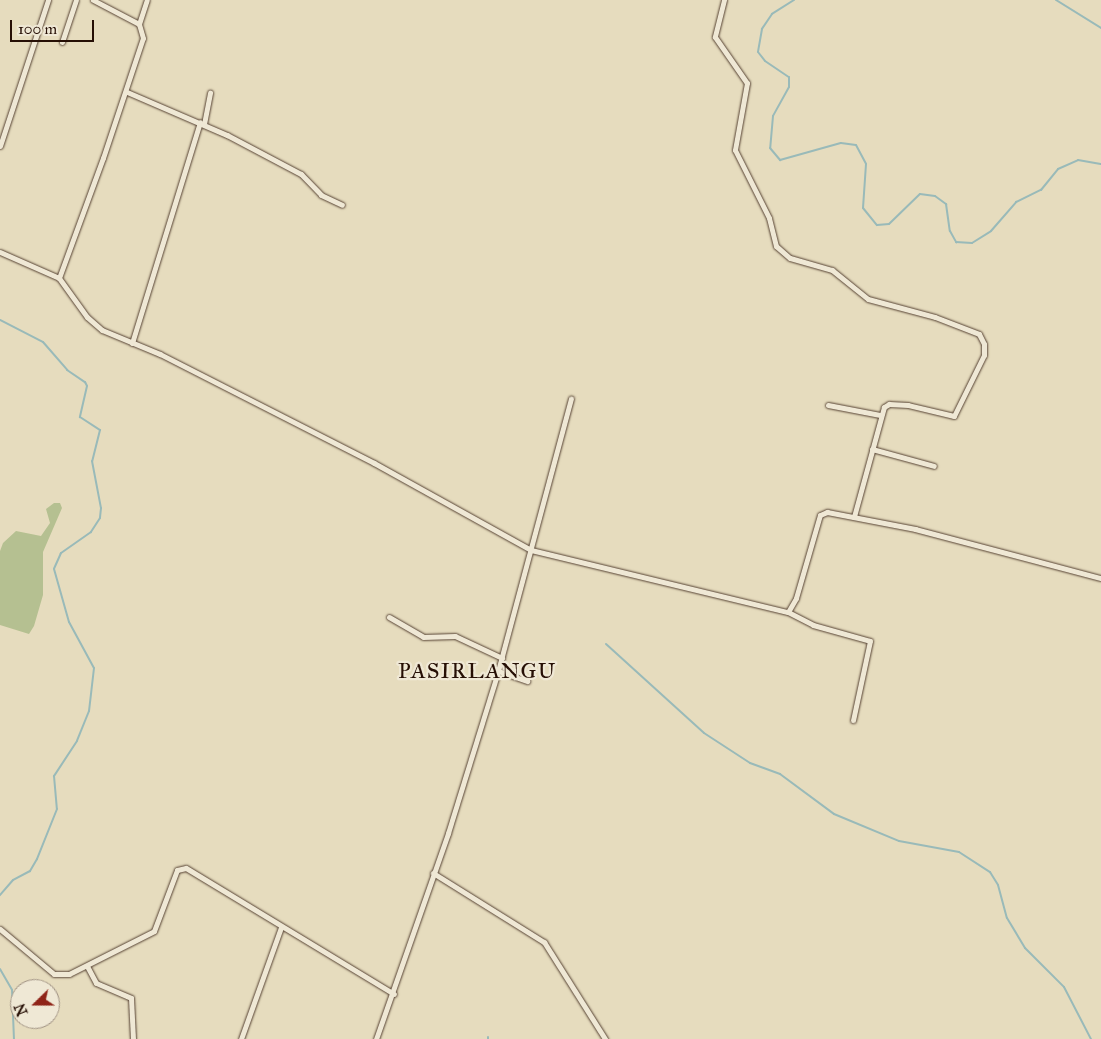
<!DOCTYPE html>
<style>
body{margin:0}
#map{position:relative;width:1101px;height:1039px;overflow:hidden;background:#e6dcbe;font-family:"IM FELL Great Primer",serif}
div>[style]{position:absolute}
.green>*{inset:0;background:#b5c091}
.stream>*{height:2px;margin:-1px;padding:0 1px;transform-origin:1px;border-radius:1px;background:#99bab9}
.roads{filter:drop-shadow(0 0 1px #564233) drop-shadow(0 0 1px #564233)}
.street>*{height:5px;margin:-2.5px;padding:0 2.5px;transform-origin:2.5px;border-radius:2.5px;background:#efe8d5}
span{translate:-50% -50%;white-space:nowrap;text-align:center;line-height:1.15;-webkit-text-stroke:4.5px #efe8d5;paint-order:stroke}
.quarter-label{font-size:22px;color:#260f05;letter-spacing:1px}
.north{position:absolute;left:10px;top:979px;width:50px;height:50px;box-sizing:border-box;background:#efe8d5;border:1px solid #9f9182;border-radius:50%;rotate:248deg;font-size:14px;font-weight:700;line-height:20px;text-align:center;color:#260f05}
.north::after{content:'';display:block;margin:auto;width:18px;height:22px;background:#8f2418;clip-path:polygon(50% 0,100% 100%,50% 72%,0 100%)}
.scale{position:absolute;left:10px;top:20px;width:84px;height:22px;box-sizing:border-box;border:2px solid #260f05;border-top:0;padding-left:6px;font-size:15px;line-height:18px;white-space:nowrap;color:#260f05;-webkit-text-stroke:4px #efe8d5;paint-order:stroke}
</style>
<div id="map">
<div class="green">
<div style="clip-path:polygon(54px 503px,60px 503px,62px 508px,43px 552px,43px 595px,34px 626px,29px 634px,0 625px,0 551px,3px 543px,16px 531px,41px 536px,50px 523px,46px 509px)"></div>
</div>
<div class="stream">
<div style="left:794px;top:0;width:26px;rotate:148deg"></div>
<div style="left:772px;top:14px;width:18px;rotate:124deg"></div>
<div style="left:762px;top:29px;width:23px;rotate:100deg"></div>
<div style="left:758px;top:52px;width:11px;rotate:52deg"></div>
<div style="left:765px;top:61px;width:29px;rotate:34deg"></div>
<div style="left:789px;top:77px;width:10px;rotate:90deg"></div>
<div style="left:789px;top:87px;width:33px;rotate:119deg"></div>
<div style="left:773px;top:116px;width:32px;rotate:95deg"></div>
<div style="left:770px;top:148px;width:16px;rotate:50deg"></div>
<div style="left:780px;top:160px;width:63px;rotate:-15.6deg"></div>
<div style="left:841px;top:143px;width:15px;rotate:8deg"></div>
<div style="left:856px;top:145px;width:21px;rotate:62deg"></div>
<div style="left:866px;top:164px;width:44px;rotate:93.9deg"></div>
<div style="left:863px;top:208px;width:22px;rotate:51deg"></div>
<div style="left:877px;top:225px;width:12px;rotate:-5deg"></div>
<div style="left:889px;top:224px;width:43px;rotate:-44.1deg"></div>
<div style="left:920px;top:194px;width:15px;rotate:8deg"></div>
<div style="left:935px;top:196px;width:14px;rotate:36deg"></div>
<div style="left:946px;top:204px;width:27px;rotate:82deg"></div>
<div style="left:950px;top:231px;width:13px;rotate:61deg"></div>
<div style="left:956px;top:242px;width:16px;rotate:4deg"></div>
<div style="left:972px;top:243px;width:22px;rotate:-32deg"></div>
<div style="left:991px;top:231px;width:38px;rotate:-49deg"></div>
<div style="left:1016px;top:202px;width:28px;rotate:-26deg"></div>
<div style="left:1041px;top:190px;width:27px;rotate:-51deg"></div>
<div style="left:1058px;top:169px;width:22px;rotate:-24deg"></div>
<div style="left:1078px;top:160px;width:23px;rotate:10deg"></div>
<div style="left:1056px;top:0;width:53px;rotate:31.9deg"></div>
<div style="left:0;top:320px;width:48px;rotate:27.1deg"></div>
<div style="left:43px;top:342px;width:37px;rotate:49deg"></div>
<div style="left:67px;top:370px;width:22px;rotate:34deg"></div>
<div style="left:85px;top:382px;width:4px;rotate:63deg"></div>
<div style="left:87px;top:386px;width:32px;rotate:103deg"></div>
<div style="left:80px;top:417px;width:24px;rotate:33deg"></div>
<div style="left:100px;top:430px;width:32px;rotate:104deg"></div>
<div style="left:92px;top:461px;width:48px;rotate:79.2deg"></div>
<div style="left:101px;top:508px;width:10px;rotate:96deg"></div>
<div style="left:100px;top:518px;width:17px;rotate:123deg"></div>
<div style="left:91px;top:532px;width:37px;rotate:145deg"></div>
<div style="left:61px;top:553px;width:17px;rotate:114deg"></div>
<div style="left:54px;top:569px;width:55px;rotate:74.2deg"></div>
<div style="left:69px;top:622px;width:52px;rotate:61.5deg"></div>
<div style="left:94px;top:668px;width:43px;rotate:96.6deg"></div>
<div style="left:89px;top:711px;width:32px;rotate:112deg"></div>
<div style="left:77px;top:741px;width:42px;rotate:123.3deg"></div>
<div style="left:54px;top:776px;width:33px;rotate:85deg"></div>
<div style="left:57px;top:809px;width:54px;rotate:111.8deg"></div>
<div style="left:37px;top:859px;width:14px;rotate:120deg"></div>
<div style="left:30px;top:871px;width:19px;rotate:152deg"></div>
<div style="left:13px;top:880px;width:20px;rotate:131deg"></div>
<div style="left:606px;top:644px;width:132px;rotate:42.2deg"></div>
<div style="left:704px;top:733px;width:55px;rotate:33.1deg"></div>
<div style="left:750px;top:763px;width:32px;rotate:20deg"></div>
<div style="left:780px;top:774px;width:67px;rotate:36.5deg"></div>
<div style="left:834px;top:814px;width:70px;rotate:22.6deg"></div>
<div style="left:899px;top:841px;width:61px;rotate:10.4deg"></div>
<div style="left:959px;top:852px;width:37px;rotate:33deg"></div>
<div style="left:990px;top:872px;width:15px;rotate:58deg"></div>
<div style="left:998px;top:885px;width:34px;rotate:75deg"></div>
<div style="left:1007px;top:918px;width:35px;rotate:59deg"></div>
<div style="left:1025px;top:948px;width:55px;rotate:45deg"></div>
<div style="left:1064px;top:987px;width:59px;rotate:62.6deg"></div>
<div style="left:0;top:969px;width:24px;rotate:60deg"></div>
<div style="left:12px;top:990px;width:49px;rotate:87.7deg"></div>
<div style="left:488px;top:1037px;width:2px;rotate:90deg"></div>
</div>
<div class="roads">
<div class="street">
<div style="left:724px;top:0;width:38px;rotate:104deg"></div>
<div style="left:715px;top:37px;width:56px;rotate:55.2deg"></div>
<div style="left:747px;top:83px;width:68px;rotate:100.2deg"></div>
<div style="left:735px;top:150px;width:76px;rotate:63.4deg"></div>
<div style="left:769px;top:218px;width:29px;rotate:76deg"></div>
<div style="left:776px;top:246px;width:18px;rotate:41deg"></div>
<div style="left:790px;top:258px;width:44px;rotate:15.9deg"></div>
<div style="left:832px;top:270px;width:46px;rotate:38.9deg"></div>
<div style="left:868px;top:299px;width:69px;rotate:15deg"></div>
<div style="left:935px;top:317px;width:47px;rotate:21.1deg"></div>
<div style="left:979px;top:334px;width:11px;rotate:63deg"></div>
<div style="left:984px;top:344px;width:11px;rotate:90deg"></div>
<div style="left:984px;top:355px;width:68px;rotate:116.2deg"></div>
<div style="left:954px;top:416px;width:47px;rotate:-166.6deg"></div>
<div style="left:908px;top:405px;width:19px;rotate:-177deg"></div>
<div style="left:889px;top:404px;width:6px;rotate:149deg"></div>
<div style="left:884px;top:407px;width:114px;rotate:105.3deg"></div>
<div style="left:139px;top:24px;width:25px;rotate:-72deg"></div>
<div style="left:62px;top:42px;width:44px;rotate:-71.6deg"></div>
<div style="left:127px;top:92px;width:109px;rotate:23.3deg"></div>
<div style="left:227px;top:135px;width:84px;rotate:27.8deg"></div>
<div style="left:301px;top:174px;width:29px;rotate:46deg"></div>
<div style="left:321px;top:195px;width:23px;rotate:25deg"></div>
<div style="left:204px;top:124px;width:32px;rotate:-79deg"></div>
<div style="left:0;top:146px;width:154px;rotate:-71.8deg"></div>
<div style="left:0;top:252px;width:64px;rotate:23.8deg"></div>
<div style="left:59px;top:278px;width:48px;rotate:54.3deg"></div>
<div style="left:87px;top:317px;width:20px;rotate:41deg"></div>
<div style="left:102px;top:330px;width:63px;rotate:22.5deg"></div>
<div style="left:160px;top:354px;width:240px;rotate:27deg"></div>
<div style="left:374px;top:463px;width:179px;rotate:29deg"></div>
<div style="left:531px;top:550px;width:264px;rotate:13.6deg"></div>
<div style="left:788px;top:612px;width:16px;rotate:-60deg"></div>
<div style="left:796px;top:598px;width:86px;rotate:-73.9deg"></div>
<div style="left:820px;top:515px;width:8px;rotate:-23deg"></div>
<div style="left:827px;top:512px;width:90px;rotate:10.9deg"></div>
<div style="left:915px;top:529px;width:192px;rotate:14.8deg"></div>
<div style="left:59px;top:278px;width:128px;rotate:-69.9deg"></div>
<div style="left:103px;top:158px;width:126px;rotate:-71.6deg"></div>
<div style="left:143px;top:38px;width:15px;rotate:-106deg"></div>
<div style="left:139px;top:24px;width:52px;rotate:-152.4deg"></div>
<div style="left:132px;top:343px;width:231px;rotate:-72.9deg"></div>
<div style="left:828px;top:405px;width:53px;rotate:10.9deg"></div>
<div style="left:872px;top:449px;width:64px;rotate:15.3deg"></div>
<div style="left:788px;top:612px;width:28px;rotate:27deg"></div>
<div style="left:813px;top:625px;width:59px;rotate:15.7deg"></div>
<div style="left:870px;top:641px;width:81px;rotate:102.1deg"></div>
<div style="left:389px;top:617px;width:39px;rotate:30deg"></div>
<div style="left:423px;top:637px;width:32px;rotate:-2deg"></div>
<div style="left:455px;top:636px;width:52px;rotate:25.1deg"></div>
<div style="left:498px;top:671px;width:31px;rotate:19deg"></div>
<div style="left:433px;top:873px;width:131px;rotate:31.9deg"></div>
<div style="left:544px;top:942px;width:115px;rotate:57.8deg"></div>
<div style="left:0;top:929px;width:70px;rotate:39.8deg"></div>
<div style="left:54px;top:974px;width:15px"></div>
<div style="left:69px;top:974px;width:95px;rotate:-26.8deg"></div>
<div style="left:154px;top:931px;width:65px;rotate:-69.3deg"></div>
<div style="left:177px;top:870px;width:9px;rotate:-13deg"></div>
<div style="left:186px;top:868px;width:243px;rotate:31.2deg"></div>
<div style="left:87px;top:966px;width:19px;rotate:62deg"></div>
<div style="left:96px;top:983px;width:38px;rotate:23deg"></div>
<div style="left:131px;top:998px;width:41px;rotate:87.2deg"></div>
<div style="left:241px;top:1039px;width:119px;rotate:-70.3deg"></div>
<div style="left:376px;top:1039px;width:218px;rotate:-70.7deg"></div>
<div style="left:448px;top:833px;width:170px;rotate:-72.8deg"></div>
<div style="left:498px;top:671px;width:282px;rotate:-75deg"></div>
</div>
</div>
<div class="quarter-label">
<span style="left:477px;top:671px">PASIRLANGU</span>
</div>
<div class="north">N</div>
<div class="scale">100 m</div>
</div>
